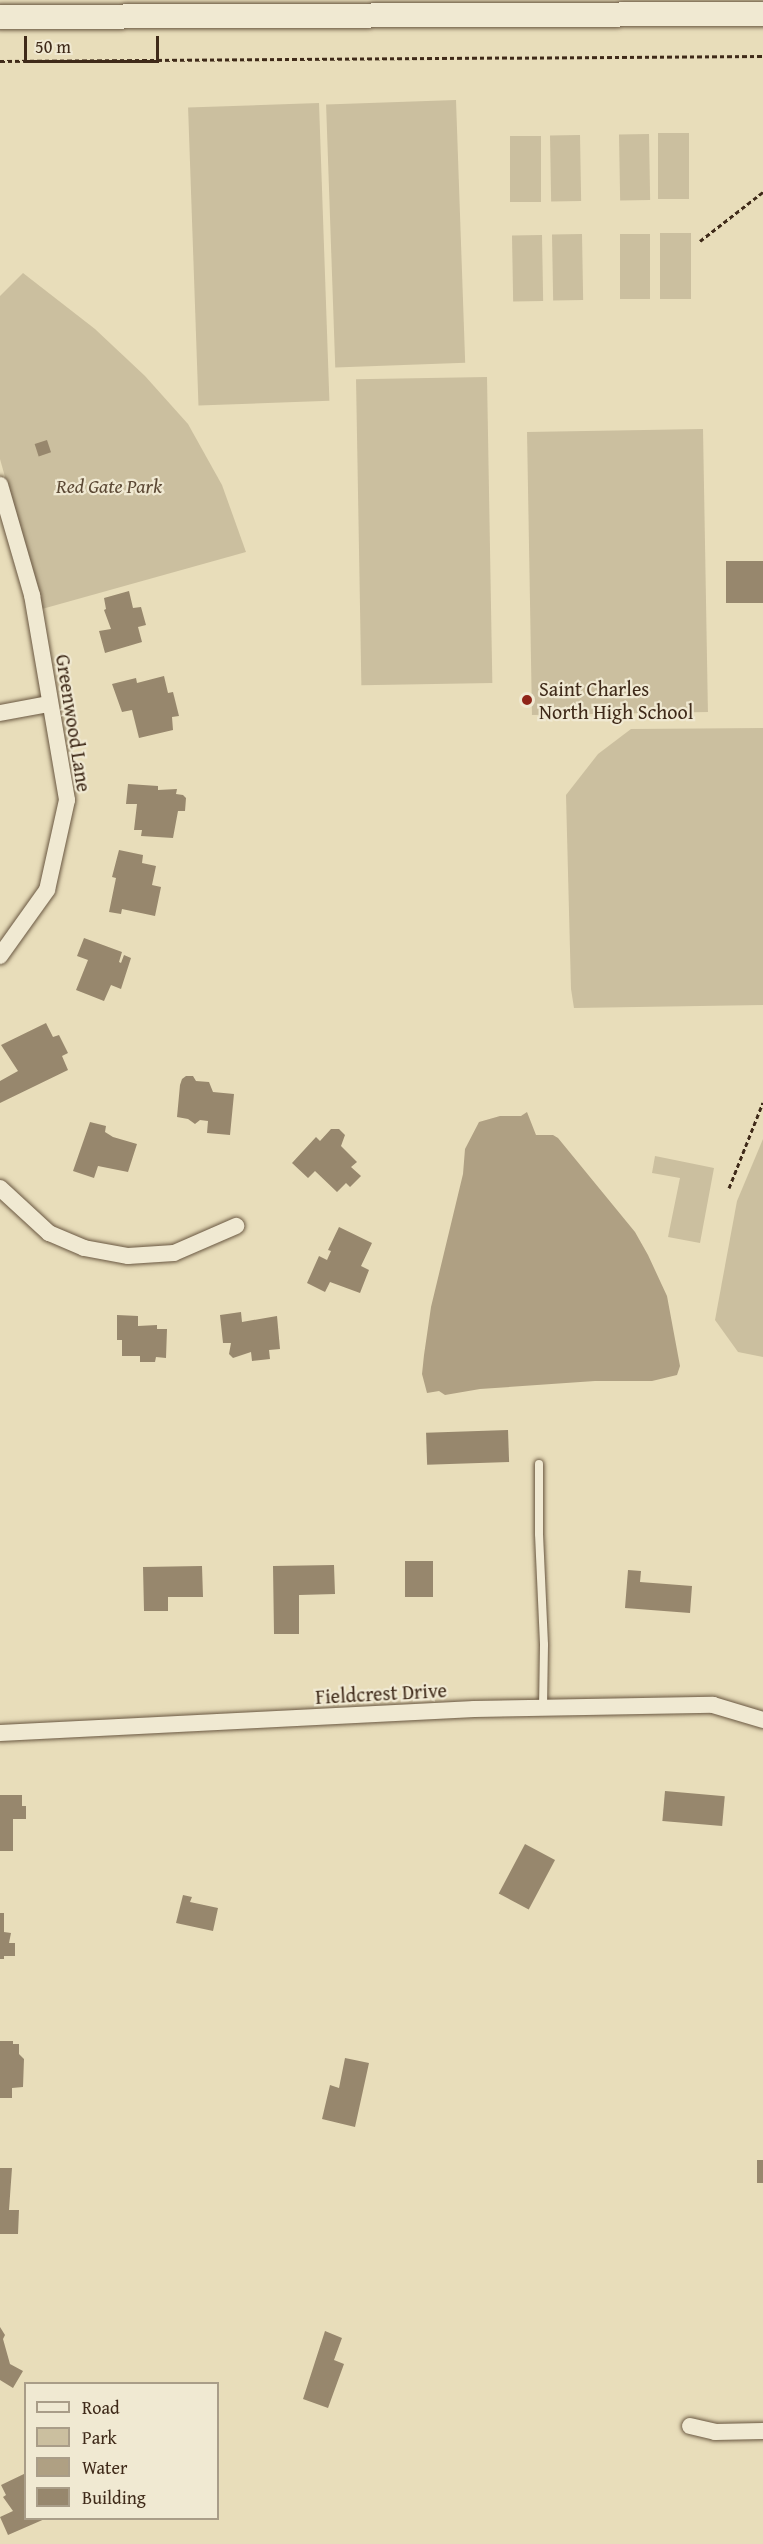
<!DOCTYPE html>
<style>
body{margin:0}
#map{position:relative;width:763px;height:2544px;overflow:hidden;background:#e8ddba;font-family:"Gentium Book Plus",serif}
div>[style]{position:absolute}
.green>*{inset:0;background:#cbbf9f;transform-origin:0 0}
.water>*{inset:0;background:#afa083}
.building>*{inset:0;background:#97876d;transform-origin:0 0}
.path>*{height:3px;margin-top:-1.5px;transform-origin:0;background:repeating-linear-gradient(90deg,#3f2a19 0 4.5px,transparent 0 7.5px)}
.roads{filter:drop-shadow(0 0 2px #695741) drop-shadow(0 0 2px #695741)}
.service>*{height:8px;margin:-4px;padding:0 4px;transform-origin:4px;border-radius:4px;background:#f0e9d2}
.minor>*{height:16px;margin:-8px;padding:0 8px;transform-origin:8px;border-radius:8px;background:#f0e9d2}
.secondary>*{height:24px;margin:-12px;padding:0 12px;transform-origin:12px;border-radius:12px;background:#f0e9d2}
.dots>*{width:16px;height:16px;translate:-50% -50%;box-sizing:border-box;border:3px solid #f0e9d2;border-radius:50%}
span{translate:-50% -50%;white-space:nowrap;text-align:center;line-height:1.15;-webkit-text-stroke:4.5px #f0e9d2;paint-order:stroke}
.park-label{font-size:20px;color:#5b4834;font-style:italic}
.poi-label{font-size:20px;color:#3f2a19}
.left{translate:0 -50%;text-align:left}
.street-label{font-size:20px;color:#3f2a19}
.legend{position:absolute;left:24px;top:2382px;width:195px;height:138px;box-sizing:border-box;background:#f0e9d2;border:2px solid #a99d88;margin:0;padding:8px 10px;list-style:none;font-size:18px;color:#3f2a19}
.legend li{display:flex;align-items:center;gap:12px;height:30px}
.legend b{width:30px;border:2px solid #a99d88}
.scale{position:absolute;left:24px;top:36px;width:135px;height:27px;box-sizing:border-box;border:3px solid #3f2a19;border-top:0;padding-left:8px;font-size:18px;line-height:21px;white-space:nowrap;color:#3f2a19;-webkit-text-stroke:4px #f0e9d2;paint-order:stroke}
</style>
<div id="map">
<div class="green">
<div style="left:456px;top:100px;width:263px;height:130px;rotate:88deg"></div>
<div style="left:319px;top:103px;width:298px;height:131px;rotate:88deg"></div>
<div style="left:689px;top:133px;width:66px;height:31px;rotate:90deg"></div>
<div style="left:649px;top:134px;width:66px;height:30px;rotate:89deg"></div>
<div style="left:580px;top:135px;width:66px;height:30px;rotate:89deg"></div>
<div style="left:510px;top:136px;width:31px;height:66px"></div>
<div style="left:691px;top:233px;width:66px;height:31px;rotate:90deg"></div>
<div style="left:582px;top:234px;width:66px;height:30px;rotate:89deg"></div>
<div style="left:620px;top:234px;width:30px;height:65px"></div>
<div style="left:542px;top:235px;width:66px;height:30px;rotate:89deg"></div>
<div style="clip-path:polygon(23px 273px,95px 329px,145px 376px,188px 424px,222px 485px,246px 552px,42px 609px,0 459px,0 296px)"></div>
<div style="left:487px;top:377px;width:306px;height:131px;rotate:89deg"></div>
<div style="left:703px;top:429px;width:283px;height:176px;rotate:89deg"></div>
<div style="clip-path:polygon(763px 728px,763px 1005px,574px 1008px,571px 989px,566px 795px,598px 754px,631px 729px)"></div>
<div style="clip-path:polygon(763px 1139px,763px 1357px,738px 1352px,715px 1320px,737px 1201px)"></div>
<div style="clip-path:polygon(655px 1156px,714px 1168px,700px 1243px,668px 1237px,680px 1178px,652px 1173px)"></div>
</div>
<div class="water">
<div style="clip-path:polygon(527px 1112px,536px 1135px,553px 1135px,558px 1138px,635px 1232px,648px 1255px,667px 1296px,680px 1366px,677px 1375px,652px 1381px,595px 1381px,480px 1389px,445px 1395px,439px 1391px,427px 1393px,422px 1374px,424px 1355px,431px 1307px,463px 1174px,465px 1149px,479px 1122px,500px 1116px,521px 1116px)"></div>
</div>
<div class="building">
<div style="left:47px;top:440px;width:13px;height:13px;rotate:72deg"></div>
<div style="left:763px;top:561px;width:42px;height:37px;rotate:90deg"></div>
<div style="clip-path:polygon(129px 591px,133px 608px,141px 607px,146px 625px,138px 627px,142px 642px,105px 653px,99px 631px,111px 629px,104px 610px,106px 609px,104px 598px)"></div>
<div style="clip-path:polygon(164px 676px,168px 693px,173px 692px,179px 716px,172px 717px,173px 730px,139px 738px,132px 710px,122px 712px,112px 684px,136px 678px,137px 683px)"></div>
<div style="clip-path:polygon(128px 784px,158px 786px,158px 790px,177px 789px,176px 794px,183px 795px,186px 798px,185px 811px,178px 811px,173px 838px,141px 836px,142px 830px,134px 830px,137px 804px,126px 804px)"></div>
<div style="clip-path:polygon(119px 850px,143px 855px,142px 863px,156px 866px,152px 885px,161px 887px,155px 916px,122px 909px,121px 914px,109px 912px,116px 878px,112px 877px)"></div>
<div style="clip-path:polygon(84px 938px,122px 952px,119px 962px,121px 963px,124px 955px,131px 958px,121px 989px,111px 985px,104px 1001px,76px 990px,88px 960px,77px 956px)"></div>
<div style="clip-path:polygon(46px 1023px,53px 1037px,59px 1035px,68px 1053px,62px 1056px,68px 1070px,0 1103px,0 1081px,18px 1071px,1px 1045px)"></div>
<div style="clip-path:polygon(186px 1076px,193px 1076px,196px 1081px,209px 1082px,213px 1092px,234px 1094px,230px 1135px,207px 1133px,208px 1121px,200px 1120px,195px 1124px,188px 1119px,177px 1117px,180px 1085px,182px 1079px)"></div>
<div style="clip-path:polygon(90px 1122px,106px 1126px,105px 1132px,113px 1137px,137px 1144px,128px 1172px,98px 1166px,94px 1178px,73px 1171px)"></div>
<div style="clip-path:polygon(331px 1129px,339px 1129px,345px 1135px,341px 1146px,357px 1162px,351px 1167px,361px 1176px,350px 1187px,346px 1183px,337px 1192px,315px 1171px,308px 1178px,292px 1163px,316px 1137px,320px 1141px)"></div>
<div style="clip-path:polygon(339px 1227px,372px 1243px,361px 1266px,369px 1270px,360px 1293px,330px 1282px,325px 1292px,307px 1283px,319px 1256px,327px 1260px,331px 1251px,328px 1250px)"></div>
<div style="clip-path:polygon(241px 1312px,242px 1322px,277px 1316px,280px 1349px,269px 1350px,270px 1359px,252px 1361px,251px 1352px,233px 1358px,229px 1354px,231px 1343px,223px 1343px,220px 1315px)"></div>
<div style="clip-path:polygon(117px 1315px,138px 1316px,138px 1326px,157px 1325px,157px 1329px,167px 1329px,166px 1358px,156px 1357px,155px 1362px,140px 1362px,140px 1356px,122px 1356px,122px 1340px,117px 1340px)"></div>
<div style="left:508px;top:1430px;width:32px;height:82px;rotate:88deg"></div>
<div style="left:405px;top:1561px;width:28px;height:36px"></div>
<div style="clip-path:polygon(334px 1565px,335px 1594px,299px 1595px,299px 1634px,274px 1634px,273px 1566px)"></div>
<div style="clip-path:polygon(202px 1566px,203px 1597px,168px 1597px,168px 1611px,144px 1611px,143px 1567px)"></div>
<div style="clip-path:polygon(628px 1570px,641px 1571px,640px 1582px,692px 1586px,690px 1613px,625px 1608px)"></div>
<div style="left:665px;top:1791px;width:60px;height:30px;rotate:5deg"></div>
<div style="clip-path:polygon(0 1795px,22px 1795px,22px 1806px,26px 1806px,26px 1819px,13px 1819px,13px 1851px,0 1851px)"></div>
<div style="left:525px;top:1844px;width:34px;height:56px;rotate:28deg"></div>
<div style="clip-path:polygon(183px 1895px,192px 1897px,190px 1902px,218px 1908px,213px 1931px,176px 1923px)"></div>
<div style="clip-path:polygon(0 1913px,4px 1913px,4px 1932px,11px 1933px,9px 1943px,15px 1943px,15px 1956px,4px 1956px,4px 1959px,0 1959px)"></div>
<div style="clip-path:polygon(0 2041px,13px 2041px,13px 2044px,19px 2044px,19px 2054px,24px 2059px,23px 2087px,12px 2088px,12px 2098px,0 2098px)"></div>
<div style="clip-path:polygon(345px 2058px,369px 2063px,355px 2127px,322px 2119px,330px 2085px,339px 2088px)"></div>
<div style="left:763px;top:2160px;width:23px;height:6px;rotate:90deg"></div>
<div style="clip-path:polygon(0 2168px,12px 2168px,9px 2210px,19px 2210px,18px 2234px,0 2234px)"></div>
<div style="clip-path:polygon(0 2327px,5px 2335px,3px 2339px,10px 2364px,23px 2371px,13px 2388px,0 2380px)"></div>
<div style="clip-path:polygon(325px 2331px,342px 2338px,334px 2360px,344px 2364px,328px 2408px,303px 2399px)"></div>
<div style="clip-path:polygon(26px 2473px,26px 2518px,47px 2518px,8px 2535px,0 2517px,13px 2511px,3px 2497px,6px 2495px,1px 2485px)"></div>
</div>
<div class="path">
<div style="left:0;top:61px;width:763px;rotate:-0.38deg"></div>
<div style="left:700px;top:241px;width:80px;rotate:-37.9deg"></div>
<div style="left:729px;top:1188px;width:92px;rotate:-68.4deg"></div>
</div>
<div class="roads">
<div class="service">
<div style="left:539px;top:1464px;width:70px;rotate:90deg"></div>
<div style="left:539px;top:1534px;width:111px;rotate:87.4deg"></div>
<div style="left:544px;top:1645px;width:63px;rotate:90.9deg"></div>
</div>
<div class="minor">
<div style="left:0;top:485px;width:115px;rotate:73.8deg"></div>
<div style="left:32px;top:595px;width:208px;rotate:80.3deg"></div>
<div style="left:67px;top:800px;width:92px;rotate:102.5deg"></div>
<div style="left:47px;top:890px;width:81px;rotate:125.5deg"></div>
<div style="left:0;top:713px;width:50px;rotate:-10.4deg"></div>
<div style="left:0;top:1188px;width:67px;rotate:42.6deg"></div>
<div style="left:49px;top:1233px;width:38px;rotate:23deg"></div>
<div style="left:84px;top:1248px;width:45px;rotate:10.3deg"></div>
<div style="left:128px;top:1256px;width:46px;rotate:-3.7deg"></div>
<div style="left:174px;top:1253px;width:68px;rotate:-23.5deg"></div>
<div style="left:0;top:1733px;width:475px;rotate:-2.9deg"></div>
<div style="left:474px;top:1709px;width:239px;rotate:-1deg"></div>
<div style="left:713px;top:1705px;width:52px;rotate:16.7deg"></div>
<div style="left:690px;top:2426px;width:26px;rotate:13deg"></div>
<div style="left:715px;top:2432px;width:48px;rotate:-1.2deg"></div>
</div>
<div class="secondary">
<div style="left:0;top:17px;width:763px;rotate:-0.23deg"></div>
</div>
</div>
<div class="dots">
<div style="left:527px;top:700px;background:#8f2418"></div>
</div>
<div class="park-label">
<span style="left:109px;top:485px">Red Gate Park</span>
</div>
<div class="poi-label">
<span class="left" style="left:539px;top:700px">Saint Charles<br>North High School</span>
</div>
<div class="street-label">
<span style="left:74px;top:723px;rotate:81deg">Greenwood Lane</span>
<span style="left:381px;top:1693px;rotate:-3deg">Fieldcrest Drive</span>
</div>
<ul class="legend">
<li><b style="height:8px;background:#f0e9d2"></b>Road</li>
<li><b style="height:16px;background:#cbbf9f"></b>Park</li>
<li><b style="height:16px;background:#afa083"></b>Water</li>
<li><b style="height:16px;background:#97876d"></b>Building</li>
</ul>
<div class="scale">50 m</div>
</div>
